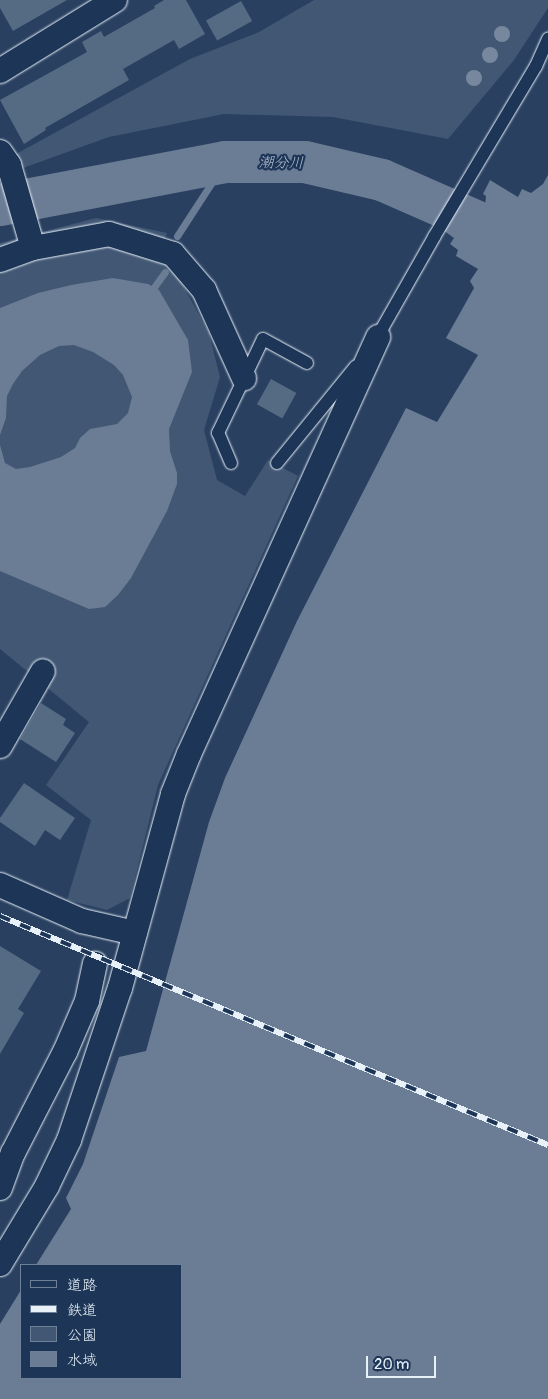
<!DOCTYPE html>
<meta charset="utf-8">
<style>
body{margin:0}
#map{position:relative;width:548px;height:1399px;overflow:hidden;background:#294061;font-family:Pangolin,"Klee One",sans-serif}
div>[style]{position:absolute}
.green>*{inset:0;background:#415774}
.water>*{inset:0;background:#6b7c95}
.stream>*{height:7px;margin:-3.5px;padding:0 3.5px;transform-origin:3.5px;border-radius:3.5px;background:#6b7c95}
.river>*{height:42px;margin:-21px;padding:0 21px;transform-origin:21px;border-radius:21px;background:#6b7c95}
.building>*{inset:0;background:#556a83;transform-origin:0 0}
.roads{filter:drop-shadow(0 0 1px #e8f1f8) drop-shadow(0 0 1px #e8f1f8)}
.lane>*{height:12px;margin:-6px;padding:0 6px;transform-origin:6px;border-radius:6px;background:#1d3557}
.street>*{height:24px;margin:-12px;padding:0 12px;transform-origin:12px;border-radius:12px;background:#1d3557}
.rail>*{height:5.5px;margin-top:-2.75px;transform-origin:0;background:repeating-linear-gradient(90deg,#1d3557 0 11px,#e8f1f8 0 22px);box-sizing:border-box;border-block:1px solid #e8f1f8}
.trees>*{width:16px;height:16px;margin:-8px;border-radius:50%;background:#77889e}
span{translate:-50% -50%;white-space:nowrap;text-align:center;line-height:1.15;-webkit-text-stroke:4.5px #1d3557;paint-order:stroke}
.water-label{font-size:15px;color:#b6c2d0;font-style:italic}
.legend{position:absolute;left:20px;top:1264px;width:162px;height:115px;box-sizing:border-box;background:#1d3557;border:1px solid #6e8097;margin:0;padding:6px 9px;list-style:none;font-size:15px;color:#e8f1f8}
.legend li{display:flex;align-items:center;gap:10px;height:25px}
.legend b{width:25px;border:1px solid #6e8097}
.scale{position:absolute;left:366px;top:1356px;width:70px;height:22px;box-sizing:border-box;border:2px solid #e8f1f8;border-top:0;padding-left:6px;font-size:15px;line-height:18px;white-space:nowrap;color:#e8f1f8;-webkit-text-stroke:4px #1d3557;paint-order:stroke}
</style>
<div id="map">
<div class="green">
<div style="clip-path:polygon(314px 0,548px 0,548px 8px,514px 60px,448px 139px,333px 117px,224px 114px,109px 137px,23px 168px,16px 154px,190px 59px,259px 32px)"></div>
<div style="clip-path:polygon(96px 218px,167px 233px,158px 259px,179px 278px,209px 333px,220px 377px,204px 430px,217px 480px,245px 496px,268px 460px,298px 476px,158px 785px,130px 898px,107px 910px,67px 900px,91px 820px,46px 785px,89px 722px,0 649px,0 243px)"></div>
</div>
<div class="water">
<div style="clip-path:polygon(548px 175px,548px 1399px,0 1399px,0 1324px,21px 1290px,21px 1378px,181px 1378px,181px 1265px,36px 1265px,71px 1209px,66px 1198px,83px 1164px,119px 1057px,146px 1051px,209px 822px,225px 778px,297px 621px,406px 408px,437px 422px,478px 355px,446px 338px,474px 288px,470px 281px,478px 269px,456px 256px,458px 250px,450px 244px,454px 238px,443px 230px,465px 196px,485px 206px,486px 196px,483px 194px,490px 180px,518px 197px,522px 189px,531px 193px,543px 184px)"></div>
<div style="clip-path:polygon(113px 278px,148px 284px,159px 290px,188px 340px,192px 372px,169px 429px,170px 451px,177px 473px,177px 484px,167px 511px,131px 578px,118px 595px,105px 607px,89px 609px,0 571px,0 445px,5px 463px,16px 469px,30px 467px,61px 457px,75px 448px,80px 438px,90px 429px,117px 424px,128px 413px,132px 397px,123px 375px,114px 365px,93px 352px,74px 345px,59px 346px,40px 355px,22px 371px,13px 384px,7px 396px,6px 418px,0 435px,0 308px,38px 293px,71px 285px)"></div>
</div>
<div class="stream">
<div style="left:177px;top:236px;width:88px;rotate:-57deg"></div>
<div style="left:149px;top:294px;width:27px;rotate:-54deg"></div>
</div>
<div class="river">
<div style="left:0;top:205px;width:229px;rotate:-10.8deg"></div>
<div style="left:225px;top:162px;width:80px"></div>
<div style="left:305px;top:162px;width:79px;rotate:13.2deg"></div>
<div style="left:382px;top:180px;width:181px;rotate:23.7deg"></div>
</div>
<div class="building">
<div style="clip-path:polygon(0 0,67px 0,13px 31px,0 8px)"></div>
<div style="clip-path:polygon(164px 0,186px 0,205px 34px,179px 49px,174px 40px,123px 69px,129px 80px,45px 128px,46px 130px,24px 144px,0 100px,87px 52px,82px 42px,101px 31px,104px 37px,155px 8px,154px 6px)"></div>
<div style="left:241px;top:1px;width:23px;height:40px;rotate:61deg"></div>
<div style="left:271px;top:379px;width:29px;height:29px;rotate:29deg"></div>
<div style="clip-path:polygon(41px 703px,66px 719px,63px 725px,75px 733px,56px 762px,20px 739px)"></div>
<div style="clip-path:polygon(24px 783px,75px 818px,60px 840px,45px 830px,35px 846px,0 822px,0 818px)"></div>
<div style="clip-path:polygon(0 946px,41px 971px,18px 1009px,24px 1013px,0 1054px)"></div>
</div>
<div class="roads">
<div class="lane">
<div style="left:375px;top:341px;width:120px;rotate:-60.4deg"></div>
<div style="left:434px;top:237px;width:199px;rotate:-59.2deg"></div>
<div style="left:536px;top:66px;width:30px;rotate:-66deg"></div>
<div style="left:231px;top:463px;width:33px;rotate:-113deg"></div>
<div style="left:218px;top:433px;width:104px;rotate:-64.4deg"></div>
<div style="left:263px;top:339px;width:50px;rotate:28.6deg"></div>
<div style="left:277px;top:463px;width:125px;rotate:-50.8deg"></div>
</div>
<div class="street">
<div style="left:0;top:71px;width:135px;rotate:-31.7deg"></div>
<div style="left:0;top:152px;width:16px;rotate:55deg"></div>
<div style="left:9px;top:165px;width:86px;rotate:73.9deg"></div>
<div style="left:0;top:260px;width:35px;rotate:-20deg"></div>
<div style="left:33px;top:248px;width:77px;rotate:-10.4deg"></div>
<div style="left:109px;top:234px;width:67px;rotate:17.4deg"></div>
<div style="left:173px;top:254px;width:48px;rotate:49.3deg"></div>
<div style="left:204px;top:290px;width:97px;rotate:65.6deg"></div>
<div style="left:0;top:746px;width:86px;rotate:-60.2deg"></div>
<div style="left:0;top:885px;width:90px;rotate:23.7deg"></div>
<div style="left:82px;top:921px;width:54px;rotate:12.8deg"></div>
<div style="left:0;top:1188px;width:37px;rotate:-70deg"></div>
<div style="left:13px;top:1153px;width:114px;rotate:-62.8deg"></div>
<div style="left:65px;top:1052px;width:56px;rotate:-66.7deg"></div>
<div style="left:87px;top:1001px;width:38px;rotate:-78deg"></div>
<div style="left:0;top:1264px;width:91px;rotate:-58.9deg"></div>
<div style="left:47px;top:1186px;width:51px;rotate:-64.4deg"></div>
<div style="left:69px;top:1140px;width:160px;rotate:-71.5deg"></div>
<div style="left:120px;top:988px;width:201px;rotate:-74.7deg"></div>
<div style="left:173px;top:794px;width:43px;rotate:-68.2deg"></div>
<div style="left:189px;top:754px;width:458px;rotate:-65.6deg"></div>
</div>
</div>
<div class="rail">
<div style="left:0;top:916px;width:594px;rotate:22.68deg"></div>
</div>
<div class="trees">
<div style="left:502px;top:34px"></div>
<div style="left:490px;top:55px"></div>
<div style="left:474px;top:78px"></div>
</div>
<div class="water-label">
<span style="left:281px;top:163px;rotate:1deg">潮分川</span>
</div>
<ul class="legend">
<li><b style="height:6px;background:#1d3557"></b>道路</li>
<li><b style="height:6px;background:#e8f1f8"></b>鉄道</li>
<li><b style="height:14px;background:#415774"></b>公園</li>
<li><b style="height:14px;background:#6b7c95"></b>水域</li>
</ul>
<div class="scale">20 m</div>
</div>
